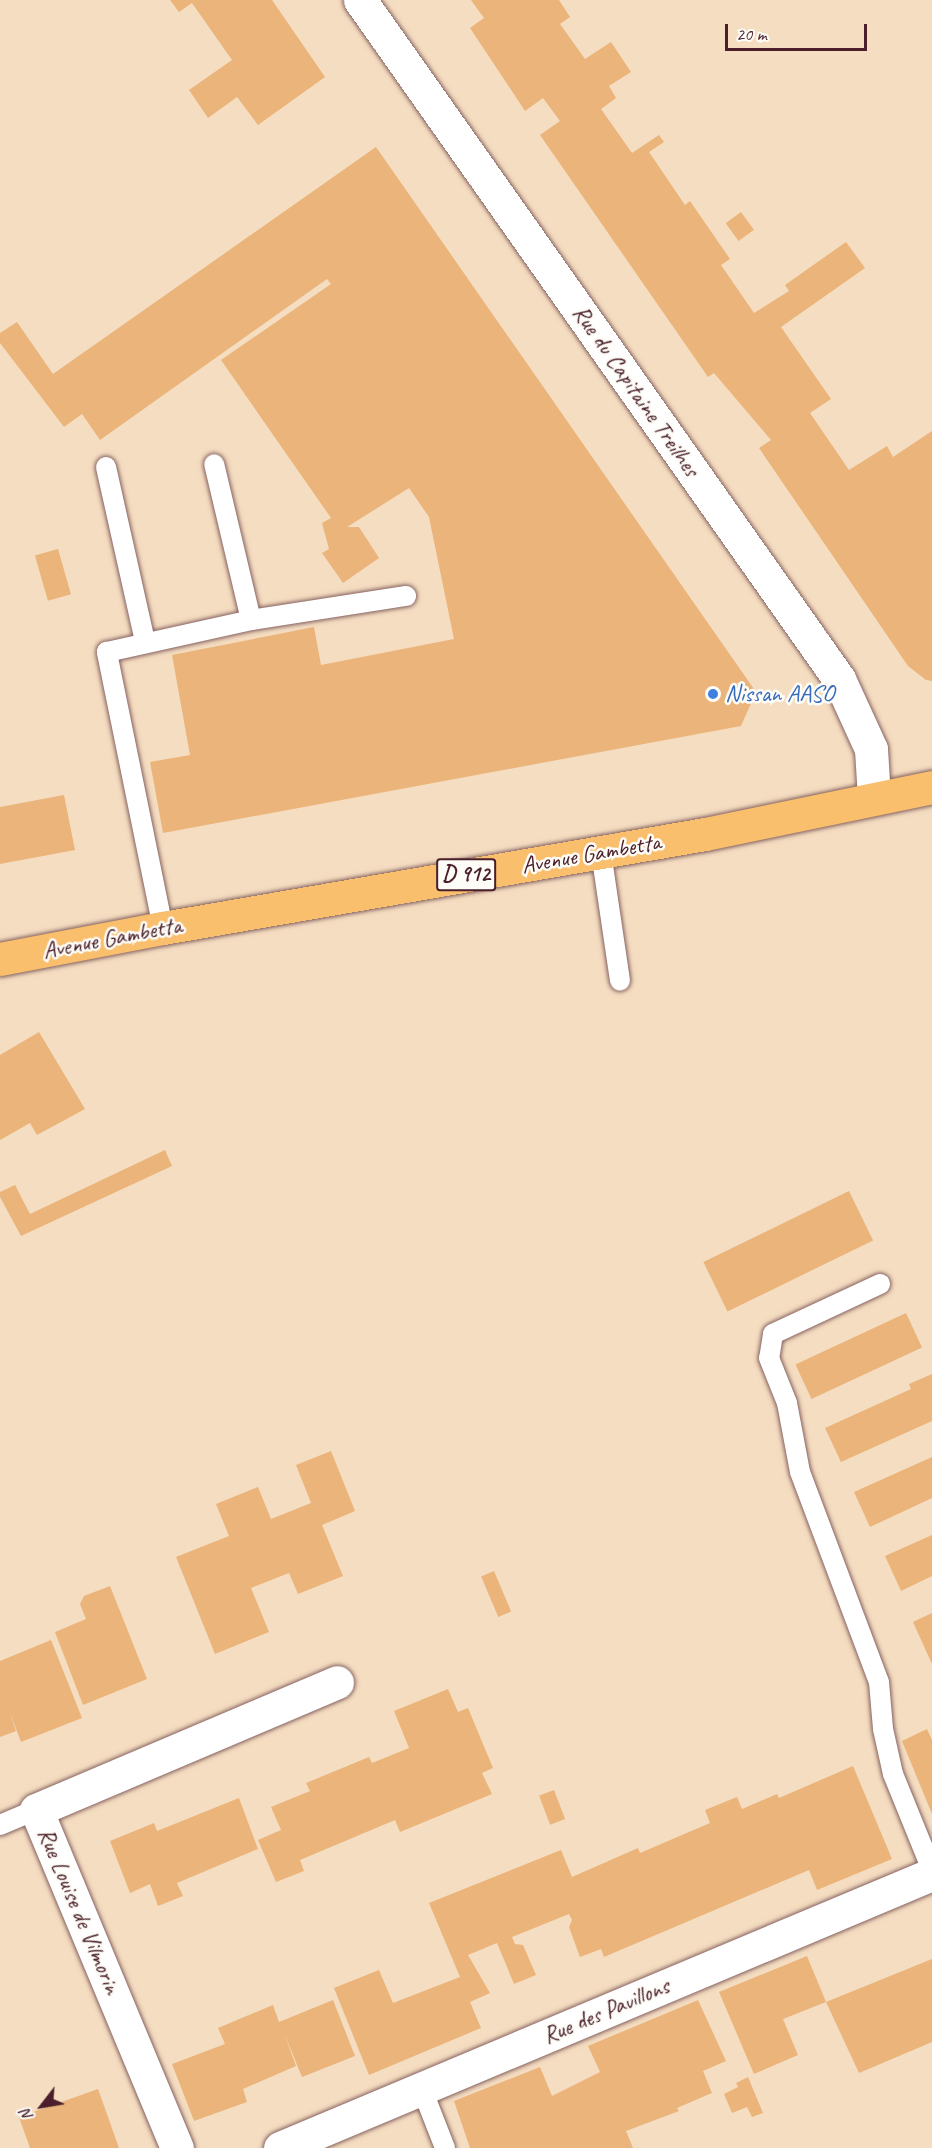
<!DOCTYPE html>
<style>
body{margin:0}
#map{position:relative;width:932px;height:2148px;overflow:hidden;background:#f5ddc1;font-family:Caveat,sans-serif}
div>[style]{position:absolute}
.building>*{inset:0;background:#eab47b;transform-origin:0 0}
.roads{filter:drop-shadow(0 0 2px #866260) drop-shadow(0 0 2px #866260)}
.lane>*{height:20px;margin:-10px;padding:0 10px;transform-origin:10px;border-radius:10px;background:#fff}
.street>*{height:33px;margin:-16.5px;padding:0 16.5px;transform-origin:16.5px;border-radius:16.5px;background:#fff}
.primary>*{height:33px;margin:-16.5px;padding:0 16.5px;transform-origin:16.5px;border-radius:16.5px;background:#f9bf6d}
.dots>*{width:16px;height:16px;translate:-50% -50%;box-sizing:border-box;border:3px solid #fdfcf7;border-radius:50%}
span{translate:-50% -50%;white-space:nowrap;text-align:center;line-height:1.15;-webkit-text-stroke:5px #fdfcf7;paint-order:stroke}
.shield-label span{padding:2px 4px;background:#fdfcf7;border:2px solid;border-radius:4px;-webkit-text-stroke-width:0}
.shield-label{font-size:22px;color:#4a1f2b;font-weight:700}
.street-label{font-size:24px;color:#4a1f2b}
.shop-label{font-size:24px;color:#366cbe}
.left{translate:0 -50%;text-align:left}
.north{position:absolute;left:12px;top:2076px;width:60px;height:60px;-webkit-text-stroke:4px #fdfcf7;paint-order:stroke;rotate:239deg;font-size:16px;font-weight:700;line-height:24px;text-align:center;color:#4a1f2b}
.north::after{content:'';display:block;margin:auto;width:21px;height:27px;background:#4a1f2b;clip-path:polygon(50% 0,100% 100%,50% 72%,0 100%)}
.scale{position:absolute;left:725px;top:24px;width:142px;height:27px;box-sizing:border-box;border:3px solid #4a1f2b;border-top:0;padding-left:8px;font-size:18px;line-height:21px;white-space:nowrap;color:#4a1f2b;-webkit-text-stroke:4px #fdfcf7;paint-order:stroke}
</style>
<div id="map">
<div class="building">
<div style="clip-path:polygon(170px 0,272px 0,325px 77px,258px 125px,237px 97px,208px 118px,189px 90px,232px 60px,192px 3px,179px 12px)"></div>
<div style="clip-path:polygon(471px 0,559px 0,570px 17px,560px 24px,585px 59px,611px 42px,631px 72px,609px 86px,616px 98px,601px 109px,632px 153px,659px 135px,664px 142px,649px 152px,685px 205px,690px 201px,730px 259px,721px 265px,754px 313px,789px 291px,785px 285px,846px 242px,865px 268px,781px 327px,831px 399px,810px 413px,849px 470px,887px 446px,893px 457px,932px 431px,932px 681px,926px 680px,908px 666px,759px 448px,771px 440px,714px 373px,708px 377px,540px 135px,560px 121px,543px 98px,525px 111px,470px 28px,484px 18px)"></div>
<div style="clip-path:polygon(376px 147px,756px 692px,741px 726px,163px 833px,150px 762px,190px 755px,172px 655px,314px 627px,321px 665px,454px 639px,429px 517px,409px 488px,347px 527px,359px 527px,379px 558px,343px 583px,322px 553px,329px 549px,322px 523px,331px 518px,221px 360px,331px 284px,327px 279px,100px 440px,82px 414px,64px 427px,0 343px,0 333px,17px 322px,53px 374px)"></div>
<div style="left:741px;top:212px;width:22px;height:19px;rotate:54deg"></div>
<div style="left:58px;top:549px;width:47px;height:24px;rotate:74deg"></div>
<div style="clip-path:polygon(64px 795px,75px 850px,0 864px,0 807px)"></div>
<div style="clip-path:polygon(39px 1032px,85px 1109px,37px 1135px,30px 1123px,0 1140px,0 1055px)"></div>
<div style="clip-path:polygon(165px 1150px,172px 1166px,21px 1236px,0 1197px,0 1192px,15px 1185px,30px 1214px)"></div>
<div style="left:849px;top:1191px;width:55px;height:162px;rotate:64deg"></div>
<div style="left:906px;top:1313px;width:38px;height:122px;rotate:65deg"></div>
<div style="clip-path:polygon(932px 1374px,932px 1421px,841px 1462px,825px 1428px,911px 1389px,909px 1384px)"></div>
<div style="clip-path:polygon(331px 1451px,355px 1511px,322px 1525px,343px 1576px,298px 1594px,289px 1573px,251px 1588px,269px 1632px,215px 1654px,176px 1557px,229px 1536px,216px 1504px,258px 1487px,271px 1519px,311px 1503px,296px 1465px)"></div>
<div style="clip-path:polygon(932px 1457px,932px 1498px,870px 1527px,854px 1492px)"></div>
<div style="clip-path:polygon(932px 1535px,932px 1576px,901px 1591px,885px 1556px)"></div>
<div style="left:494px;top:1571px;width:44px;height:14px;rotate:67deg"></div>
<div style="clip-path:polygon(110px 1586px,147px 1679px,83px 1705px,55px 1632px,86px 1619px,80px 1604px,84px 1596px)"></div>
<div style="clip-path:polygon(932px 1613px,932px 1664px,913px 1622px)"></div>
<div style="clip-path:polygon(51px 1640px,82px 1718px,21px 1742px,9px 1710px,16px 1731px,0 1737px,0 1661px)"></div>
<div style="clip-path:polygon(448px 1689px,458px 1712px,468px 1708px,493px 1768px,482px 1773px,492px 1794px,400px 1832px,395px 1820px,300px 1860px,304px 1871px,276px 1882px,258px 1840px,281px 1830px,271px 1807px,310px 1791px,306px 1783px,369px 1757px,372px 1763px,409px 1748px,394px 1711px)"></div>
<div style="clip-path:polygon(927px 1729px,932px 1740px,932px 1814px,902px 1741px)"></div>
<div style="clip-path:polygon(853px 1766px,892px 1859px,817px 1890px,809px 1870px,604px 1957px,601px 1949px,580px 1957px,569px 1927px,572px 1920px,569px 1914px,512px 1937px,515px 1944px,523px 1945px,536px 1975px,514px 1984px,497px 1943px,468px 1955px,490px 1993px,470px 2002px,481px 2028px,369px 2075px,334px 1988px,379px 1970px,393px 2003px,460px 1977px,429px 1903px,561px 1850px,572px 1877px,638px 1848px,640px 1853px,710px 1823px,705px 1810px,737px 1797px,742px 1809px,777px 1794px,779px 1798px)"></div>
<div style="left:554px;top:1790px;width:31px;height:16px;rotate:69deg"></div>
<div style="clip-path:polygon(239px 1798px,258px 1849px,177px 1883px,183px 1896px,158px 1906px,150px 1884px,130px 1893px,110px 1841px,154px 1823px,157px 1831px)"></div>
<div style="clip-path:polygon(807px 1956px,826px 2002px,783px 2019px,798px 2055px,754px 2074px,719px 1992px)"></div>
<div style="clip-path:polygon(932px 1959px,932px 2042px,859px 2073px,826px 2002px)"></div>
<div style="clip-path:polygon(333px 2000px,355px 2056px,302px 2077px,284px 2033px,296px 2066px,243px 2089px,247px 2102px,194px 2121px,172px 2064px,225px 2044px,218px 2028px,273px 2005px,279px 2022px)"></div>
<div style="clip-path:polygon(698px 2000px,726px 2061px,703px 2071px,712px 2093px,677px 2108px,679px 2111px,626px 2131px,633px 2148px,470px 2148px,454px 2101px,540px 2067px,552px 2096px,600px 2072px,588px 2046px)"></div>
<div style="clip-path:polygon(748px 2077px,763px 2113px,752px 2117px,747px 2107px,732px 2113px,724px 2094px,738px 2087px,736px 2083px)"></div>
<div style="clip-path:polygon(98px 2089px,119px 2148px,30px 2148px,19px 2117px)"></div>
</div>
<div class="roads">
<div class="lane">
<div style="left:106px;top:467px;width:179px;rotate:77.4deg"></div>
<div style="left:251px;top:620px;width:157px;rotate:-8.8deg"></div>
<div style="left:601px;top:852px;width:130px;rotate:81.6deg"></div>
<div style="left:163px;top:928px;width:282px;rotate:-101.5deg"></div>
<div style="left:107px;top:652px;width:148px;rotate:-12.5deg"></div>
<div style="left:251px;top:620px;width:160px;rotate:-103.3deg"></div>
<div style="left:880px;top:1284px;width:118px;rotate:155deg"></div>
<div style="left:773px;top:1334px;width:24px;rotate:99deg"></div>
<div style="left:769px;top:1358px;width:48px;rotate:68.2deg"></div>
<div style="left:787px;top:1403px;width:70px;rotate:79.3deg"></div>
<div style="left:800px;top:1472px;width:224px;rotate:69.4deg"></div>
<div style="left:879px;top:1682px;width:47px;rotate:85.1deg"></div>
<div style="left:883px;top:1729px;width:46px;rotate:77.5deg"></div>
<div style="left:893px;top:1774px;width:104px;rotate:67.9deg"></div>
<div style="left:0;top:1825px;width:39px;rotate:-23deg"></div>
<div style="left:422px;top:2089px;width:63px;rotate:68.7deg"></div>
</div>
<div class="street">
<div style="left:360px;top:0;width:831px;rotate:54.8deg"></div>
<div style="left:839px;top:679px;width:77px;rotate:65.4deg"></div>
<div style="left:871px;top:749px;width:49px;rotate:86.5deg"></div>
<div style="left:177px;top:2148px;width:366px;rotate:-112.6deg"></div>
<div style="left:36px;top:1810px;width:327px;rotate:-23deg"></div>
<div style="left:280px;top:2148px;width:707px;rotate:-22.79deg"></div>
</div>
<div class="primary">
<div style="left:0;top:959px;width:166px;rotate:-10.8deg"></div>
<div style="left:163px;top:928px;width:550px;rotate:-9.84deg"></div>
<div style="left:705px;top:834px;width:232px;rotate:-11.7deg"></div>
</div>
</div>
<div class="dots">
<div style="left:713px;top:694px;background:#3f7fe0"></div>
</div>
<div class="shield-label">
<span style="left:466px;top:875px">D 912</span>
</div>
<div class="street-label">
<span style="left:636px;top:391px;rotate:55deg">Rue du Capitaine Treilhes</span>
<span style="left:591px;top:854px;rotate:-10deg">Avenue Gambetta</span>
<span style="left:112px;top:938px;rotate:-11deg">Avenue Gambetta</span>
<span style="left:79px;top:1911px;rotate:67deg">Rue Louise de Vilmorin</span>
<span style="left:606px;top:2011px;rotate:-23deg">Rue des Pavillons</span>
</div>
<div class="shop-label">
<span class="left" style="left:725px;top:694px">Nissan AASO</span>
</div>
<div class="north">N</div>
<div class="scale">20 m</div>
</div>
